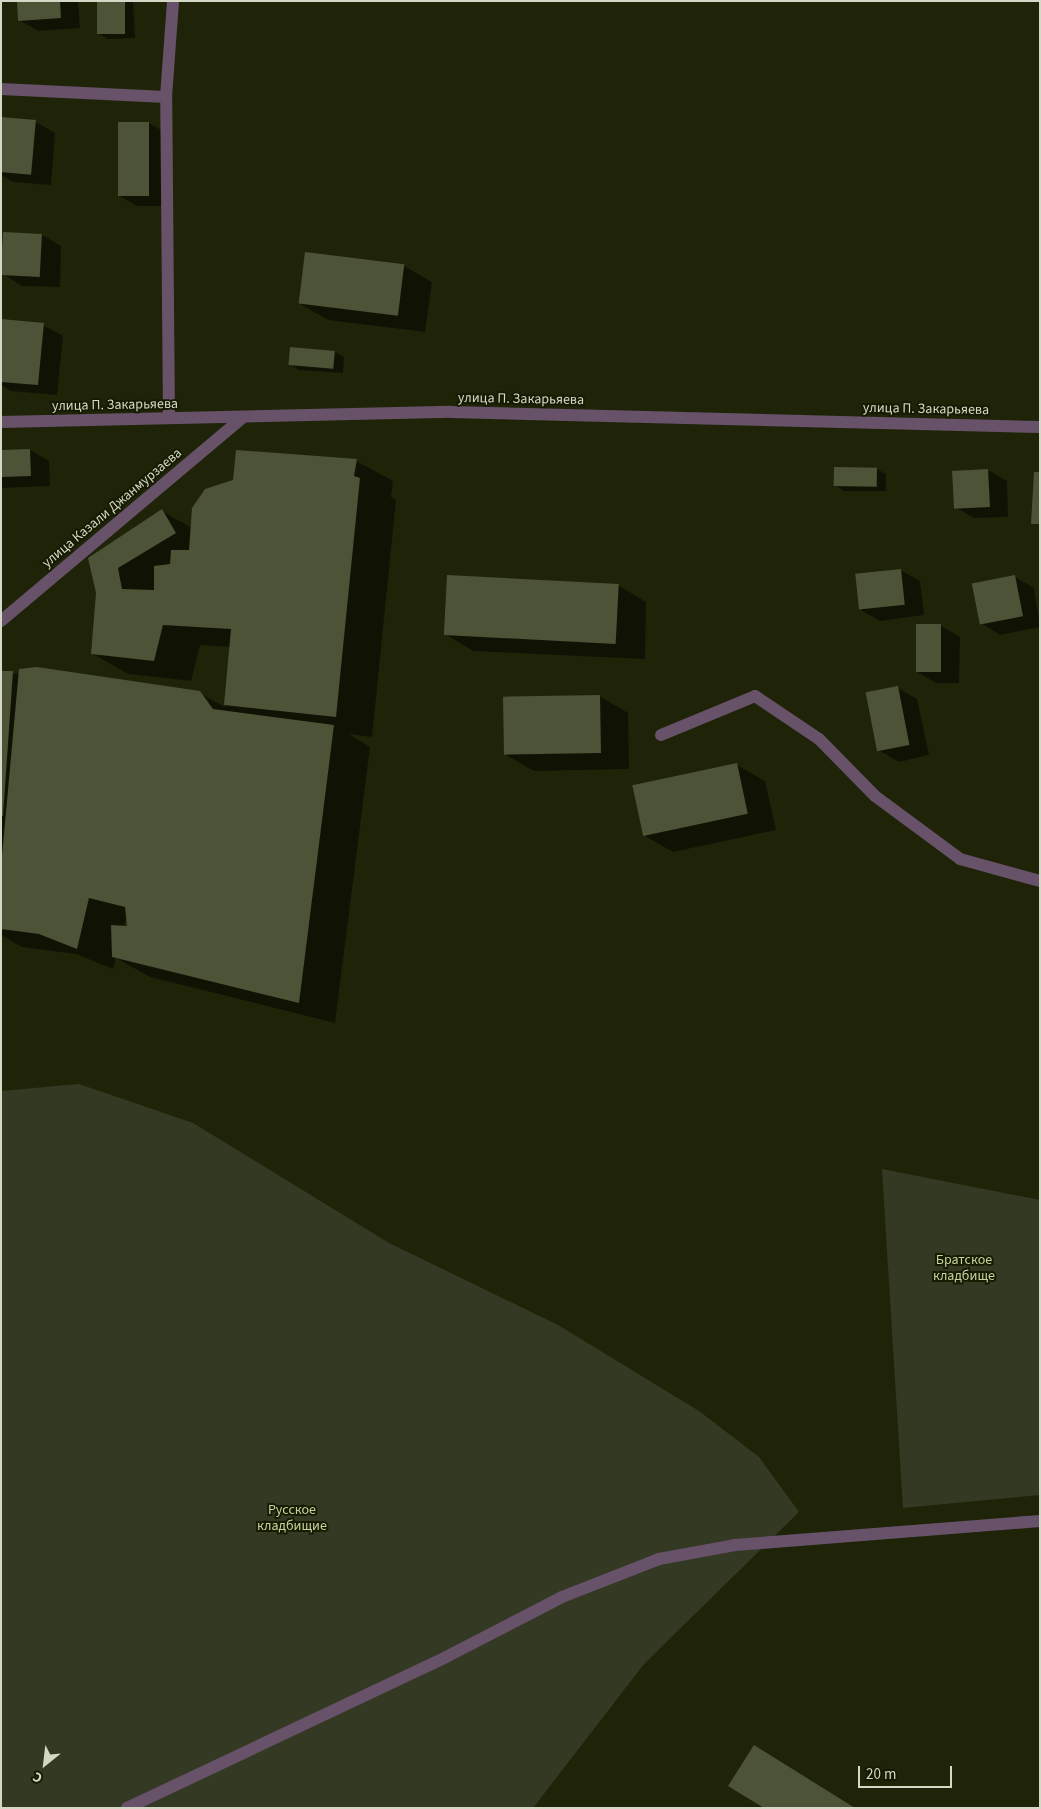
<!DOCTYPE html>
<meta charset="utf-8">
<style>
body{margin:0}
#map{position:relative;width:1041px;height:1809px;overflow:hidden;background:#1f2409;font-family:"Source Sans 3",sans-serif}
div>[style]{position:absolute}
.green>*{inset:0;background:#343923}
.shadow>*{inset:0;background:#0007}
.building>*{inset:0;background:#4c5336;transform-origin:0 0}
.lane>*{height:12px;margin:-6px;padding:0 6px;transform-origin:6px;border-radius:6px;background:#675269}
.street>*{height:12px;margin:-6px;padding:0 6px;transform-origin:6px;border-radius:6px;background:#675269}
span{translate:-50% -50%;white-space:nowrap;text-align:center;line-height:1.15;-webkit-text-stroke:4px #161b02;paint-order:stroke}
.street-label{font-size:14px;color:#d3d8c7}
.park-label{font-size:14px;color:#c6d39f}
.frame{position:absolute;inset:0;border:2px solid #d3d8c7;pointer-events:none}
.north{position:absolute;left:20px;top:1739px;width:50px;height:50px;-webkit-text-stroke:4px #161b02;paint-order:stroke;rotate:209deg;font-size:14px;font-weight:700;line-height:20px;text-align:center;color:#d3d8c7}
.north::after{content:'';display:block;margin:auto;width:18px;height:22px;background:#d3d8c7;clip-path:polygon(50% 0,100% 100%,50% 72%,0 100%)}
.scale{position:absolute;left:858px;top:1766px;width:94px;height:22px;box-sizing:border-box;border:2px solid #d3d8c7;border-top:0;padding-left:6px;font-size:15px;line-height:18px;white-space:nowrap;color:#d3d8c7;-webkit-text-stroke:4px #161b02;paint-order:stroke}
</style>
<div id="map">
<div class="green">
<div style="clip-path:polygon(79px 1084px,193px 1123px,389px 1243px,558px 1325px,699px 1411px,759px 1457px,799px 1512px,644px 1664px,533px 1808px,1px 1808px,1px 1091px)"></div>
<div style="clip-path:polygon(882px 1169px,1040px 1200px,1040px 1495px,903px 1508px)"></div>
</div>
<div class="shadow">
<div style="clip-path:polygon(18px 1px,78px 1px,80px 28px,38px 31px,19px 20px)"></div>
<div style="clip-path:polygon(98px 1px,133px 2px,135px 38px,108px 39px,99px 34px)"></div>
<div style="clip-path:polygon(1px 119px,36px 122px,55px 133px,51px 185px,13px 182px,1px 175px)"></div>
<div style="clip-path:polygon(149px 123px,168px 134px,167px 206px,137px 206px,118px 195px)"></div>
<div style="clip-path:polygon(4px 234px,42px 235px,61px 246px,60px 287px,22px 286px,3px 274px)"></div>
<div style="clip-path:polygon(404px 266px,432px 282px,425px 332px,328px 320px,300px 304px)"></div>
<div style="clip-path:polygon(1px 320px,43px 325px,63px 336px,57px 395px,11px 391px,1px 385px)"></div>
<div style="clip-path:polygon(335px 352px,344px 357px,343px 373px,299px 370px,290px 364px)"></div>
<div style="clip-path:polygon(30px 450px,49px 461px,50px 486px,1px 488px,1px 451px)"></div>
<div style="clip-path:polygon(evenodd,356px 461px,393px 481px,391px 497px,396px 500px,372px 737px,349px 734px,370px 747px,335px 1023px,150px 977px,116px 958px,113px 969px,76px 954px,22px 947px,1px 935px,1px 672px,199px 693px,225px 707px,230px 647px,200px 645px,191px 681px,128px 674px,92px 653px,97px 592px,162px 511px,192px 528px,356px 461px,127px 914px,128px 927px,124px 927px,127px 914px)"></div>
<div style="clip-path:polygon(877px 469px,886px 474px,886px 491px,844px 491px,835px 485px)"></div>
<div style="clip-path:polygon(988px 470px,1007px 481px,1008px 517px,974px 518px,955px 507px)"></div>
<div style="clip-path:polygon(900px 570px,920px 581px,924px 615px,880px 621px,861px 610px)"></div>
<div style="clip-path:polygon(1015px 577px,1034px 588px,1040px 627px,1000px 635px,981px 623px)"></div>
<div style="clip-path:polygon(618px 585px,646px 602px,645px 659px,473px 651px,445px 634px)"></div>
<div style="clip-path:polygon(941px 626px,960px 637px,959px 683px,936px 683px,917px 672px)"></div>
<div style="clip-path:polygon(898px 688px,917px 699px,929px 755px,899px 762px,880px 751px)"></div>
<div style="clip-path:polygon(599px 696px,628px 713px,629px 769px,534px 771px,506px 755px)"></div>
<div style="clip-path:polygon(737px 765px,765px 781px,776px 830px,673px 852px,645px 836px)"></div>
</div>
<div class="building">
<div style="clip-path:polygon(17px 1px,60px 1px,61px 18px,18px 21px)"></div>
<div style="left:97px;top:1px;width:28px;height:33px"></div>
<div style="left:1px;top:117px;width:35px;height:55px;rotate:5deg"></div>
<div style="left:118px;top:122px;width:31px;height:74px"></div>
<div style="left:3px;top:232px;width:39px;height:43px;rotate:3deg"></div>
<div style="left:305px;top:252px;width:100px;height:52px;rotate:7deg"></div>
<div style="clip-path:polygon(1px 319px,44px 323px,38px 385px,1px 382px)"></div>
<div style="left:290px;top:347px;width:45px;height:18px;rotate:5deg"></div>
<div style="left:30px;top:449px;width:27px;height:29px;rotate:88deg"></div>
<div style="clip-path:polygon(236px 450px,357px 459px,354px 476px,360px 478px,336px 717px,224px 705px,231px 629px,163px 625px,154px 661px,91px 654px,96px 593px,88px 558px,162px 509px,176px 533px,118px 568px,122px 589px,154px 590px,154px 566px,170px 564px,171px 550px,189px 550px,192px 508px,205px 489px,233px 480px)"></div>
<div style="left:834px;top:467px;width:43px;height:19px;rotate:1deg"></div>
<div style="left:988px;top:469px;width:38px;height:36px;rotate:87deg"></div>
<div style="clip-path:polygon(1034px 472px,1040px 472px,1040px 524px,1031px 524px)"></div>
<div style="left:901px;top:569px;width:36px;height:46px;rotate:84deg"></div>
<div style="left:447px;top:575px;width:172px;height:60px;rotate:3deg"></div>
<div style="left:1015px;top:575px;width:42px;height:44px;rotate:79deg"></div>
<div style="left:916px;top:624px;width:25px;height:48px"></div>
<div style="clip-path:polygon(37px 667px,200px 691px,213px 709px,334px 725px,299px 1003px,112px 957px,111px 925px,127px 926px,125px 907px,89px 898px,77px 949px,39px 934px,1px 929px,1px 867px,19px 669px)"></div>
<div style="clip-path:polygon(1px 671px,13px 671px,3px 816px,1px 816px)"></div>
<div style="left:898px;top:686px;width:60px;height:33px;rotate:79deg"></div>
<div style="left:600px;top:695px;width:58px;height:97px;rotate:89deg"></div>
<div style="left:737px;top:763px;width:52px;height:107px;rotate:78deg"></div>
<div style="clip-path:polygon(754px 1745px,855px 1808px,764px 1808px,728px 1786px)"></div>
</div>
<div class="lane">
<div style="left:661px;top:735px;width:102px;rotate:-22.5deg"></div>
<div style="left:755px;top:696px;width:77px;rotate:33.9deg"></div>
<div style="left:819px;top:739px;width:80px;rotate:45.5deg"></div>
<div style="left:875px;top:796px;width:106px;rotate:36.5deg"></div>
<div style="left:960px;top:859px;width:83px;rotate:15.4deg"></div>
</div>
<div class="street">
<div style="left:1px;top:89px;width:165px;rotate:2.8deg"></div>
<div style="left:169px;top:418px;width:321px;rotate:-90.5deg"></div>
<div style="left:166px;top:97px;width:96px;rotate:-85.8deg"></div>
<div style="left:1px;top:422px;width:450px;rotate:-1.3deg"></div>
<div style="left:451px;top:412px;width:589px;rotate:1.46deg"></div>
<div style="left:1px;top:621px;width:317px;rotate:-40.1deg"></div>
<div style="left:127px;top:1808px;width:353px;rotate:-25.3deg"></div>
<div style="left:446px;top:1657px;width:131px;rotate:-27.3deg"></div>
<div style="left:562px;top:1597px;width:104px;rotate:-21.4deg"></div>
<div style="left:659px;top:1559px;width:77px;rotate:-10.4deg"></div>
<div style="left:735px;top:1545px;width:306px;rotate:-4.5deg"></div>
</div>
<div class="street-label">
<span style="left:521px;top:399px;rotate:1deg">улица П. Закарьяева</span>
<span style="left:115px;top:405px;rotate:-1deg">улица П. Закарьяева</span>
<span style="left:926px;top:409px;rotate:1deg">улица П. Закарьяева</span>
<span style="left:112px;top:508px;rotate:-40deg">улица Казали Джанмурзаева</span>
</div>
<div class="park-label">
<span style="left:964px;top:1268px">Братское<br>кладбище</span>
<span style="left:292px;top:1518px">Русское<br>кладбищие</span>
</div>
<div class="frame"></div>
<div class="north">С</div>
<div class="scale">20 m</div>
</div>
